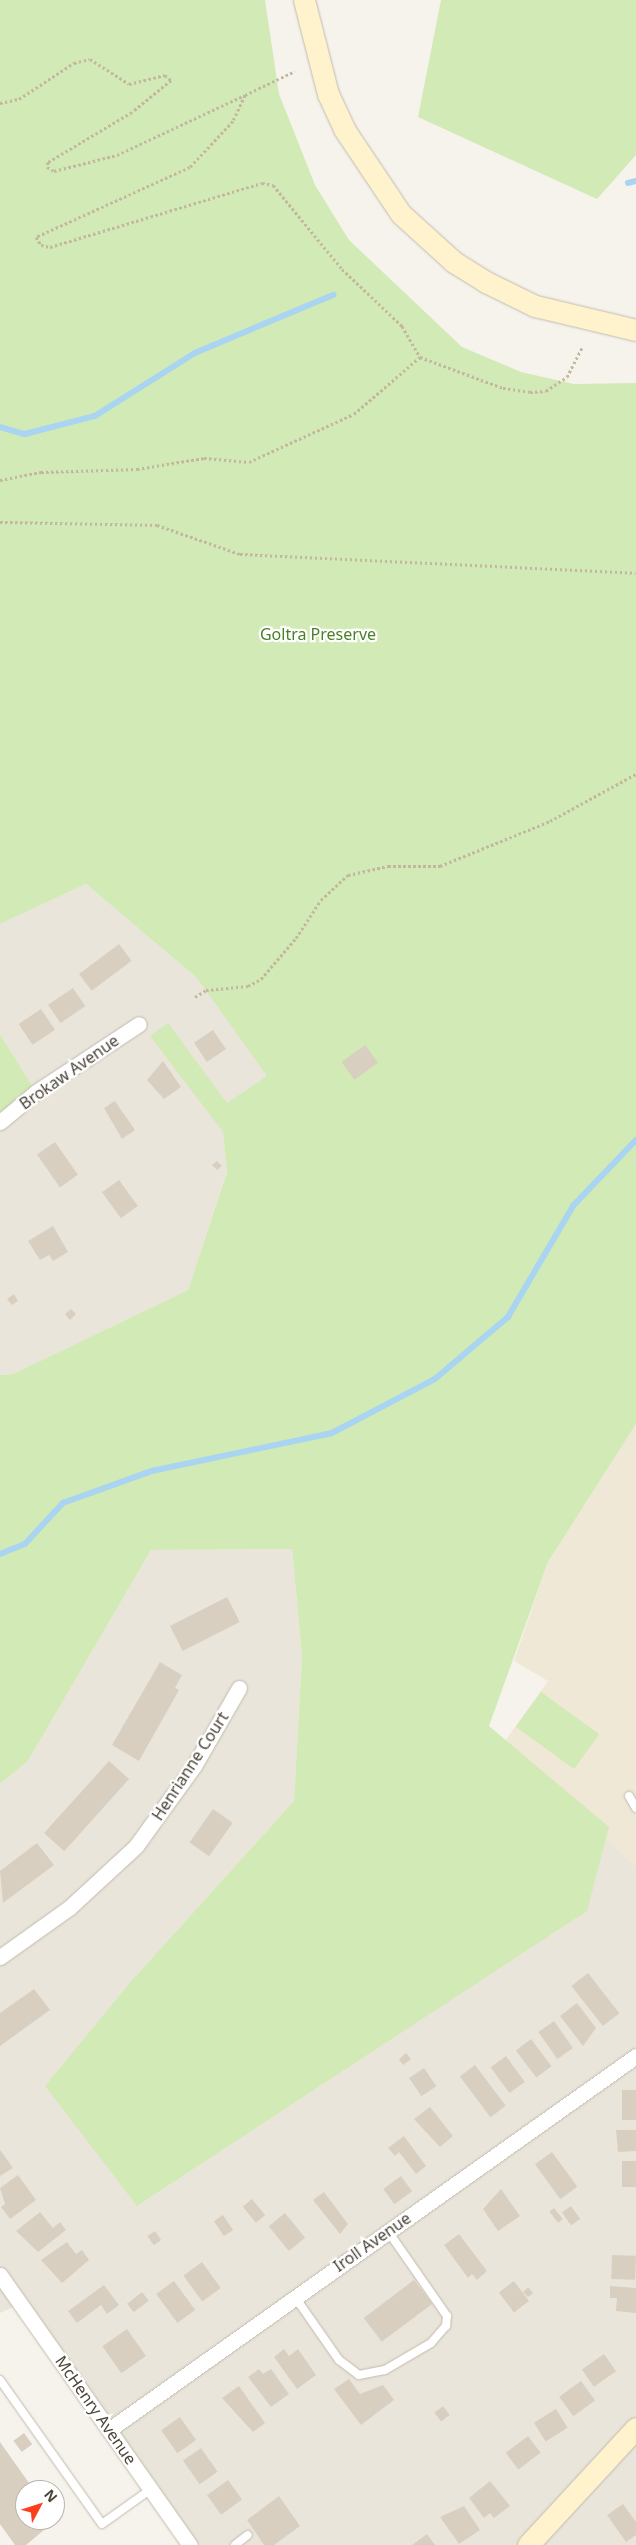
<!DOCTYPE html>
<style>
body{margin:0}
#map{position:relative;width:636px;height:2545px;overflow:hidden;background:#f6f3ec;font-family:"Noto Sans",sans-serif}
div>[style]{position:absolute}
.residential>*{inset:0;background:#eae5da}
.education>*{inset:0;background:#efe8d6}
.green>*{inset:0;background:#d2eab5;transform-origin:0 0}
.stream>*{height:5.5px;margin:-2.75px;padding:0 2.75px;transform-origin:2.75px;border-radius:2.75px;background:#a9d4f2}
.building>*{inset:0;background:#d8cfc1;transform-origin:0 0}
.path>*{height:3px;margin-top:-1.5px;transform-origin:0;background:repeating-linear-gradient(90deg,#c4b79f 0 2.5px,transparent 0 5px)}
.roads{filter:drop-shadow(0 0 1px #c2bbae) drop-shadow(0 0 1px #c2bbae)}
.lane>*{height:8px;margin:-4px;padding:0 4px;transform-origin:4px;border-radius:4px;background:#fff}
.street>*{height:15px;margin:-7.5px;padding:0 7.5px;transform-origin:7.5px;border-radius:7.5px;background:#fff}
.secondary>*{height:21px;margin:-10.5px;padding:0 10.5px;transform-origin:10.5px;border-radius:10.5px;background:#fff3cd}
span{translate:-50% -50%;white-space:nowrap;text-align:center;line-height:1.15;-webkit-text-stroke:4.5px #fff;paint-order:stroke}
.park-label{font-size:16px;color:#4a7f2a}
.street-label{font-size:16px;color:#4b4439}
.north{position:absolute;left:15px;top:2480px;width:50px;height:50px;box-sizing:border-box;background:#fff;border:1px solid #b7b4b0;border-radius:50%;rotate:50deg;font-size:14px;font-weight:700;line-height:20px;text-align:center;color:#4b4439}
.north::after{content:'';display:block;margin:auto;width:18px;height:22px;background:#fc3f1d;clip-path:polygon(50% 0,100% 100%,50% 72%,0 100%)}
</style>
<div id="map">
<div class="residential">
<div style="clip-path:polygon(430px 875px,223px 1131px,227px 1171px,188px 1290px,13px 1374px,0 1375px,0 1122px,36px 1092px,0 1034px,0 924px,86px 884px,197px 978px)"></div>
<div style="clip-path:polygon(292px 1549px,302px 1656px,294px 1801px,133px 1979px,137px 2206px,586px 1911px,609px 1827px,636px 1833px,636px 2545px,190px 2545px,20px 2304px,0 2313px,0 1784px,28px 1761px,151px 1550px)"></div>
</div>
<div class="education">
<div style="clip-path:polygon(636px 1424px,636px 1867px,503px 1744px,548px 1681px,514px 1661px,548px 1562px)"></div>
</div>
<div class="green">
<div style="clip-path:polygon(0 0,265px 0,279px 94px,315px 185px,349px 240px,462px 347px,521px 372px,574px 384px,636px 383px,636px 1424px,548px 1562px,489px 1726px,609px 1827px,587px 1911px,137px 2206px,45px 2086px,133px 1979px,294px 1801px,302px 1656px,292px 1549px,151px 1550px,28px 1761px,0 1784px,0 1375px,13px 1374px,188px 1290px,227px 1172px,223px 1132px,150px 1036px,168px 1023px,227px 1103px,267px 1076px,197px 978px,86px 884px,0 924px)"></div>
<div style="clip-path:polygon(441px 0,636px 0,636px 155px,597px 199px,418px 117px)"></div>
<div style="clip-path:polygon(0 1034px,36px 1092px,0 1122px)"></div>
<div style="left:541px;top:1692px;width:72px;height:43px;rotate:36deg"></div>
</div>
<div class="stream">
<div style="left:628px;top:183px;width:8px;rotate:-14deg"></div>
<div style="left:0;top:427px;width:26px;rotate:16deg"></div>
<div style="left:25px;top:434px;width:72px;rotate:-14.4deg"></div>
<div style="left:95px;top:416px;width:118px;rotate:-32.2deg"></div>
<div style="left:195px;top:353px;width:150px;rotate:-22.8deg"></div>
<div style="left:0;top:1554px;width:27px;rotate:-22deg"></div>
<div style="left:25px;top:1544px;width:56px;rotate:-47.2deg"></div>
<div style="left:63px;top:1503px;width:95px;rotate:-19.8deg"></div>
<div style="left:152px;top:1471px;width:184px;rotate:-11.9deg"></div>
<div style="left:332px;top:1433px;width:116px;rotate:-27.7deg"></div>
<div style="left:435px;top:1379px;width:96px;rotate:-40.3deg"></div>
<div style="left:508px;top:1317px;width:129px;rotate:-59.6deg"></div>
<div style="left:573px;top:1206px;width:91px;rotate:-46.3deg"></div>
</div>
<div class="building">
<div style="left:119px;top:944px;width:21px;height:50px;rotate:53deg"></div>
<div style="left:73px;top:988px;width:22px;height:30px;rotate:56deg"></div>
<div style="left:41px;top:1009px;width:25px;height:27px;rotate:56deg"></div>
<div style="left:213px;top:1030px;width:23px;height:23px;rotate:56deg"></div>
<div style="left:365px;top:1045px;width:22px;height:29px;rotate:54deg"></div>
<div style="clip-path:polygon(163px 1061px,181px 1087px,164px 1099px,147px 1080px)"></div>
<div style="clip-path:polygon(115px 1101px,135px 1130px,122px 1139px,104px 1108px)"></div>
<div style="left:55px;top:1142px;width:40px;height:22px;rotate:55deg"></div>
<div style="clip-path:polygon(217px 1161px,222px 1166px,217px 1170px,212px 1165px)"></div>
<div style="left:119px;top:1180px;width:32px;height:21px;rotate:54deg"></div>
<div style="clip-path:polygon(53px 1226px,68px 1252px,53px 1261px,49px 1255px,40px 1260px,28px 1241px)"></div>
<div style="clip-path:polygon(14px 1294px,18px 1301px,12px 1305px,7px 1299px)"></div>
<div style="clip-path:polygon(71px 1309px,76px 1314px,70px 1320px,65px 1314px)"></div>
<div style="left:227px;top:1597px;width:28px;height:64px;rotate:63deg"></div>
<div style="clip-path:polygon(160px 1662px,182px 1675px,175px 1688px,179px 1690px,139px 1761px,112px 1745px)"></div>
<div style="left:109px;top:1761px;width:27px;height:97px;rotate:42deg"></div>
<div style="left:213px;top:1809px;width:24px;height:41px;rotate:35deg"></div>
<div style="clip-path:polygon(37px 1843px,54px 1865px,3px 1903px,0 1871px)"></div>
<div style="left:588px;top:1973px;width:51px;height:21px;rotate:52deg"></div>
<div style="clip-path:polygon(34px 1989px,50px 2010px,0 2046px,0 2013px)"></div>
<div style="clip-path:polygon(577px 2003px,596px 2028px,583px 2046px,560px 2016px)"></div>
<div style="left:554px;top:2021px;width:33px;height:19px;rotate:55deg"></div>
<div style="left:531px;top:2039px;width:34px;height:19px;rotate:53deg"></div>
<div style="clip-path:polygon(406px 2053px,411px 2059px,403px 2065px,399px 2059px)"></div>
<div style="left:506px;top:2056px;width:32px;height:19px;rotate:54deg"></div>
<div style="left:475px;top:2065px;width:51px;height:19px;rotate:53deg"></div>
<div style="left:424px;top:2068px;width:22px;height:18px;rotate:56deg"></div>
<div style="left:622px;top:2090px;width:14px;height:30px"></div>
<div style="clip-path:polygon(430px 2107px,453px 2136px,440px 2147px,414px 2119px)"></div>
<div style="clip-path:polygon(616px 2130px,636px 2130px,636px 2151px,618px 2152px)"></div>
<div style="clip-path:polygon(404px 2136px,426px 2166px,416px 2174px,399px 2152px,395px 2156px,388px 2148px)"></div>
<div style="clip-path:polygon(0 2150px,13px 2168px,0 2176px)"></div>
<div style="left:552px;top:2152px;width:43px;height:21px;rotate:54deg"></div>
<div style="left:622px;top:2161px;width:14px;height:26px"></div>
<div style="clip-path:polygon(18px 2175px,36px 2200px,10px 2219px,1px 2207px,5px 2204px,0 2188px)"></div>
<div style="left:401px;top:2176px;width:19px;height:22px;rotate:54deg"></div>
<div style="clip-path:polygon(501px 2189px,520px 2216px,498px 2231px,483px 2209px)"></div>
<div style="clip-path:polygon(324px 2192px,348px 2224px,340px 2234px,313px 2200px)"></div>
<div style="left:252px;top:2199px;width:21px;height:12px;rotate:51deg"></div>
<div style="left:571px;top:2206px;width:16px;height:11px;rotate:55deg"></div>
<div style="left:554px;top:2208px;width:14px;height:6px;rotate:51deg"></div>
<div style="clip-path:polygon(40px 2212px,53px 2228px,60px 2222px,66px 2230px,38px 2252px,16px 2231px)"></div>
<div style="left:285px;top:2213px;width:32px;height:21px;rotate:51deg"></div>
<div style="left:223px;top:2215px;width:18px;height:11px;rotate:56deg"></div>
<div style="left:155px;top:2231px;width:11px;height:9px;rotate:56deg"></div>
<div style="clip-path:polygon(459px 2234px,487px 2271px,477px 2280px,472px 2274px,468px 2278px,444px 2245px)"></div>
<div style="clip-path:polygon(67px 2242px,76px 2254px,82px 2250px,89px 2260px,62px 2283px,41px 2260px)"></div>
<div style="left:612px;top:2255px;width:24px;height:24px;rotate:2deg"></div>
<div style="left:202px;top:2262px;width:32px;height:23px;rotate:54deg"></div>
<div style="left:414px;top:2280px;width:30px;height:63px;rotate:53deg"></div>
<div style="left:174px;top:2281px;width:36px;height:22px;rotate:54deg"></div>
<div style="left:514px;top:2281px;width:25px;height:19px;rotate:53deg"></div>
<div style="clip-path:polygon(104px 2285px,119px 2305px,107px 2314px,101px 2305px,77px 2323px,68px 2311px)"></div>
<div style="clip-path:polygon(610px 2286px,636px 2288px,636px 2313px,616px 2311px,617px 2298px,610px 2298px)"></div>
<div style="clip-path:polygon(528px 2287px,533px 2293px,528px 2297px,523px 2292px)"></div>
<div style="left:142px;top:2292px;width:11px;height:19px;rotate:52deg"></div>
<div style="left:127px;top:2329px;width:33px;height:30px;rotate:55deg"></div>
<div style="clip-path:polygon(284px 2349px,289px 2356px,298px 2349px,316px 2375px,297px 2389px,274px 2357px)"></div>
<div style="left:604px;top:2354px;width:21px;height:27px;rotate:55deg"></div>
<div style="clip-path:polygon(259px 2369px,263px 2374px,271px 2369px,289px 2394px,271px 2407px,248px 2377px)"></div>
<div style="clip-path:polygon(349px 2379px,360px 2394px,383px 2385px,394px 2400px,361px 2425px,334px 2389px)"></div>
<div style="left:581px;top:2381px;width:24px;height:27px;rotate:54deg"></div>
<div style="clip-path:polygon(239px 2386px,265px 2423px,253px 2432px,222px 2398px)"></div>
<div style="left:443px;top:2406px;width:11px;height:11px;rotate:52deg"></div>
<div style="left:556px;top:2409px;width:22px;height:26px;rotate:58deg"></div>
<div style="left:180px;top:2417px;width:28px;height:23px;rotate:55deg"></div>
<div style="left:24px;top:2433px;width:14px;height:13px;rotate:54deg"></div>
<div style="left:528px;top:2436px;width:21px;height:28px;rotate:53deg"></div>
<div style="clip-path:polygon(0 2442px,34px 2490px,25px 2490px,25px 2520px,56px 2520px,26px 2545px,15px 2545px,0 2524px)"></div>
<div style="left:201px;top:2448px;width:29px;height:22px;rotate:55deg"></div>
<div style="left:228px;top:2480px;width:24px;height:26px;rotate:54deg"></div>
<div style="clip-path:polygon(490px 2481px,510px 2506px,494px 2518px,490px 2513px,484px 2518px,469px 2498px)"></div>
<div style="clip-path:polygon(279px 2496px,300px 2526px,274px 2545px,264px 2545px,247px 2520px)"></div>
<div style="clip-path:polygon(623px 2504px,636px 2522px,636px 2535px,626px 2542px,607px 2515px)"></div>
<div style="clip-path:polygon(464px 2506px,480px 2530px,459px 2544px,440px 2517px)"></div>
<div style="clip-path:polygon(427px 2534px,435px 2545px,412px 2545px)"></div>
</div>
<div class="path">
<div style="left:245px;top:95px;width:55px;rotate:-25.6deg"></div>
<div style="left:0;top:103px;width:19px;rotate:-12deg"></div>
<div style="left:19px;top:99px;width:66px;rotate:-33.2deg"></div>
<div style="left:74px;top:63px;width:16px;rotate:-14deg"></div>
<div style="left:90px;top:59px;width:46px;rotate:32.7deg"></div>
<div style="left:129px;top:84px;width:37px;rotate:-14deg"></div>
<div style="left:165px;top:75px;width:8px;rotate:40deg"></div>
<div style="left:171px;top:80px;width:50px;rotate:140.6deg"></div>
<div style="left:132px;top:112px;width:98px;rotate:149.2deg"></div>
<div style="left:48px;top:162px;width:5px;rotate:101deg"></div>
<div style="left:47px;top:167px;width:8px;rotate:30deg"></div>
<div style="left:54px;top:171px;width:65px;rotate:-14.3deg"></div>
<div style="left:117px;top:155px;width:141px;rotate:-25.1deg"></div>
<div style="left:245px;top:95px;width:29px;rotate:115deg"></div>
<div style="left:233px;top:121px;width:63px;rotate:133.1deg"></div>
<div style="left:190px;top:167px;width:169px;rotate:155.6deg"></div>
<div style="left:36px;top:237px;width:9px;rotate:58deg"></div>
<div style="left:41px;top:245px;width:9px;rotate:13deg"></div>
<div style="left:50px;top:247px;width:221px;rotate:-16.8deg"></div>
<div style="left:262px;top:183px;width:11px;rotate:10deg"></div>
<div style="left:273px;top:185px;width:109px;rotate:50.6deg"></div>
<div style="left:342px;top:269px;width:83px;rotate:43.5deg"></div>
<div style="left:402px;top:326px;width:36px;rotate:60deg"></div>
<div style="left:0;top:480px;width:42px;rotate:-11deg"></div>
<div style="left:41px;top:472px;width:96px;rotate:-1.8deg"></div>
<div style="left:137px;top:469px;width:68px;rotate:-9.3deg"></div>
<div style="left:204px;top:458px;width:45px;rotate:5.1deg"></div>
<div style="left:249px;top:462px;width:115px;rotate:-24.6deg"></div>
<div style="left:354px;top:414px;width:87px;rotate:-40.8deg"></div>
<div style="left:420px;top:357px;width:89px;rotate:20.5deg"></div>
<div style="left:503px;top:388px;width:27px;rotate:8deg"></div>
<div style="left:530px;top:392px;width:16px;rotate:-4deg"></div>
<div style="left:546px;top:391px;width:25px;rotate:-34deg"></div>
<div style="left:567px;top:377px;width:33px;rotate:-63deg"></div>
<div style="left:0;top:522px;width:157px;rotate:1.1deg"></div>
<div style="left:157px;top:525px;width:88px;rotate:19.3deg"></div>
<div style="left:240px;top:554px;width:396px;rotate:2.7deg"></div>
<div style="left:195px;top:997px;width:13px;rotate:-32deg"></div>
<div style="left:206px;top:990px;width:42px;rotate:-5.4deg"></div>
<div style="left:248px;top:986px;width:15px;rotate:-28deg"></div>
<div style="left:261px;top:979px;width:54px;rotate:-49.5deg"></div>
<div style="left:296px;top:938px;width:45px;rotate:-56.7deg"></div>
<div style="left:321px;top:900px;width:37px;rotate:-43deg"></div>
<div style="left:348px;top:875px;width:41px;rotate:-12.7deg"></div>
<div style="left:388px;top:866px;width:52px"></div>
<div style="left:440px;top:866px;width:119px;rotate:-22.2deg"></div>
<div style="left:550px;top:821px;width:98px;rotate:-28.7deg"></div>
</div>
<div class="roads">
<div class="lane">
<div style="left:629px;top:1796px;width:14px;rotate:60deg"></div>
<div style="left:295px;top:2297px;width:77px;rotate:55.1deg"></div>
<div style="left:339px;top:2360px;width:25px;rotate:37deg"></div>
<div style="left:359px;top:2375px;width:26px;rotate:-11deg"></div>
<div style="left:385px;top:2370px;width:53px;rotate:-30.4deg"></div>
<div style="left:431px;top:2343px;width:23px;rotate:-49deg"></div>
<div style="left:446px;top:2326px;width:10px;rotate:-84deg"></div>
<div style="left:447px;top:2316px;width:103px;rotate:-124.8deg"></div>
<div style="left:0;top:2380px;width:176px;rotate:54.7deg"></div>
<div style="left:102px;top:2524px;width:60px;rotate:-35.5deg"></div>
<div style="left:235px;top:2545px;width:16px;rotate:-38deg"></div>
</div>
<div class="street">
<div style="left:0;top:1122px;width:47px;rotate:-39.8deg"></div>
<div style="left:36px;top:1092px;width:123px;rotate:-33.4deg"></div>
<div style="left:0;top:1957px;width:86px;rotate:-35.5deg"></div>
<div style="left:70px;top:1907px;width:90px;rotate:-42.7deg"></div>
<div style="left:136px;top:1846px;width:99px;rotate:-54.1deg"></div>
<div style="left:194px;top:1766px;width:90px;rotate:-60deg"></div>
<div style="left:0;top:2275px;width:330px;rotate:54.9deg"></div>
<div style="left:110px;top:2429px;width:645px;rotate:-35.34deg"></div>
</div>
<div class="secondary">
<div style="left:304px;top:0;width:97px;rotate:75.7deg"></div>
<div style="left:328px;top:94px;width:38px;rotate:65deg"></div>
<div style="left:344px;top:129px;width:102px;rotate:56.2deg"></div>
<div style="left:401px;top:214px;width:72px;rotate:42.2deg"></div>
<div style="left:454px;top:262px;width:38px;rotate:32deg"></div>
<div style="left:486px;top:282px;width:55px;rotate:26.1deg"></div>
<div style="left:535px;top:306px;width:104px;rotate:13.4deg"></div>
<div style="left:528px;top:2545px;width:159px;rotate:-47.3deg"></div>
</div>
</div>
<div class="park-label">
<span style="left:318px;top:634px">Goltra Preserve</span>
</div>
<div class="street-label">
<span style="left:69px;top:1072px;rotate:-35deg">Brokaw Avenue</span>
<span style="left:190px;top:1766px;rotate:-57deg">Henrianne Court</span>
<span style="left:372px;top:2242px;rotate:-35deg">Iroll Avenue</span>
<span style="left:96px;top:2410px;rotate:55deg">McHenry Avenue</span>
</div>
<div class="north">N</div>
</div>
